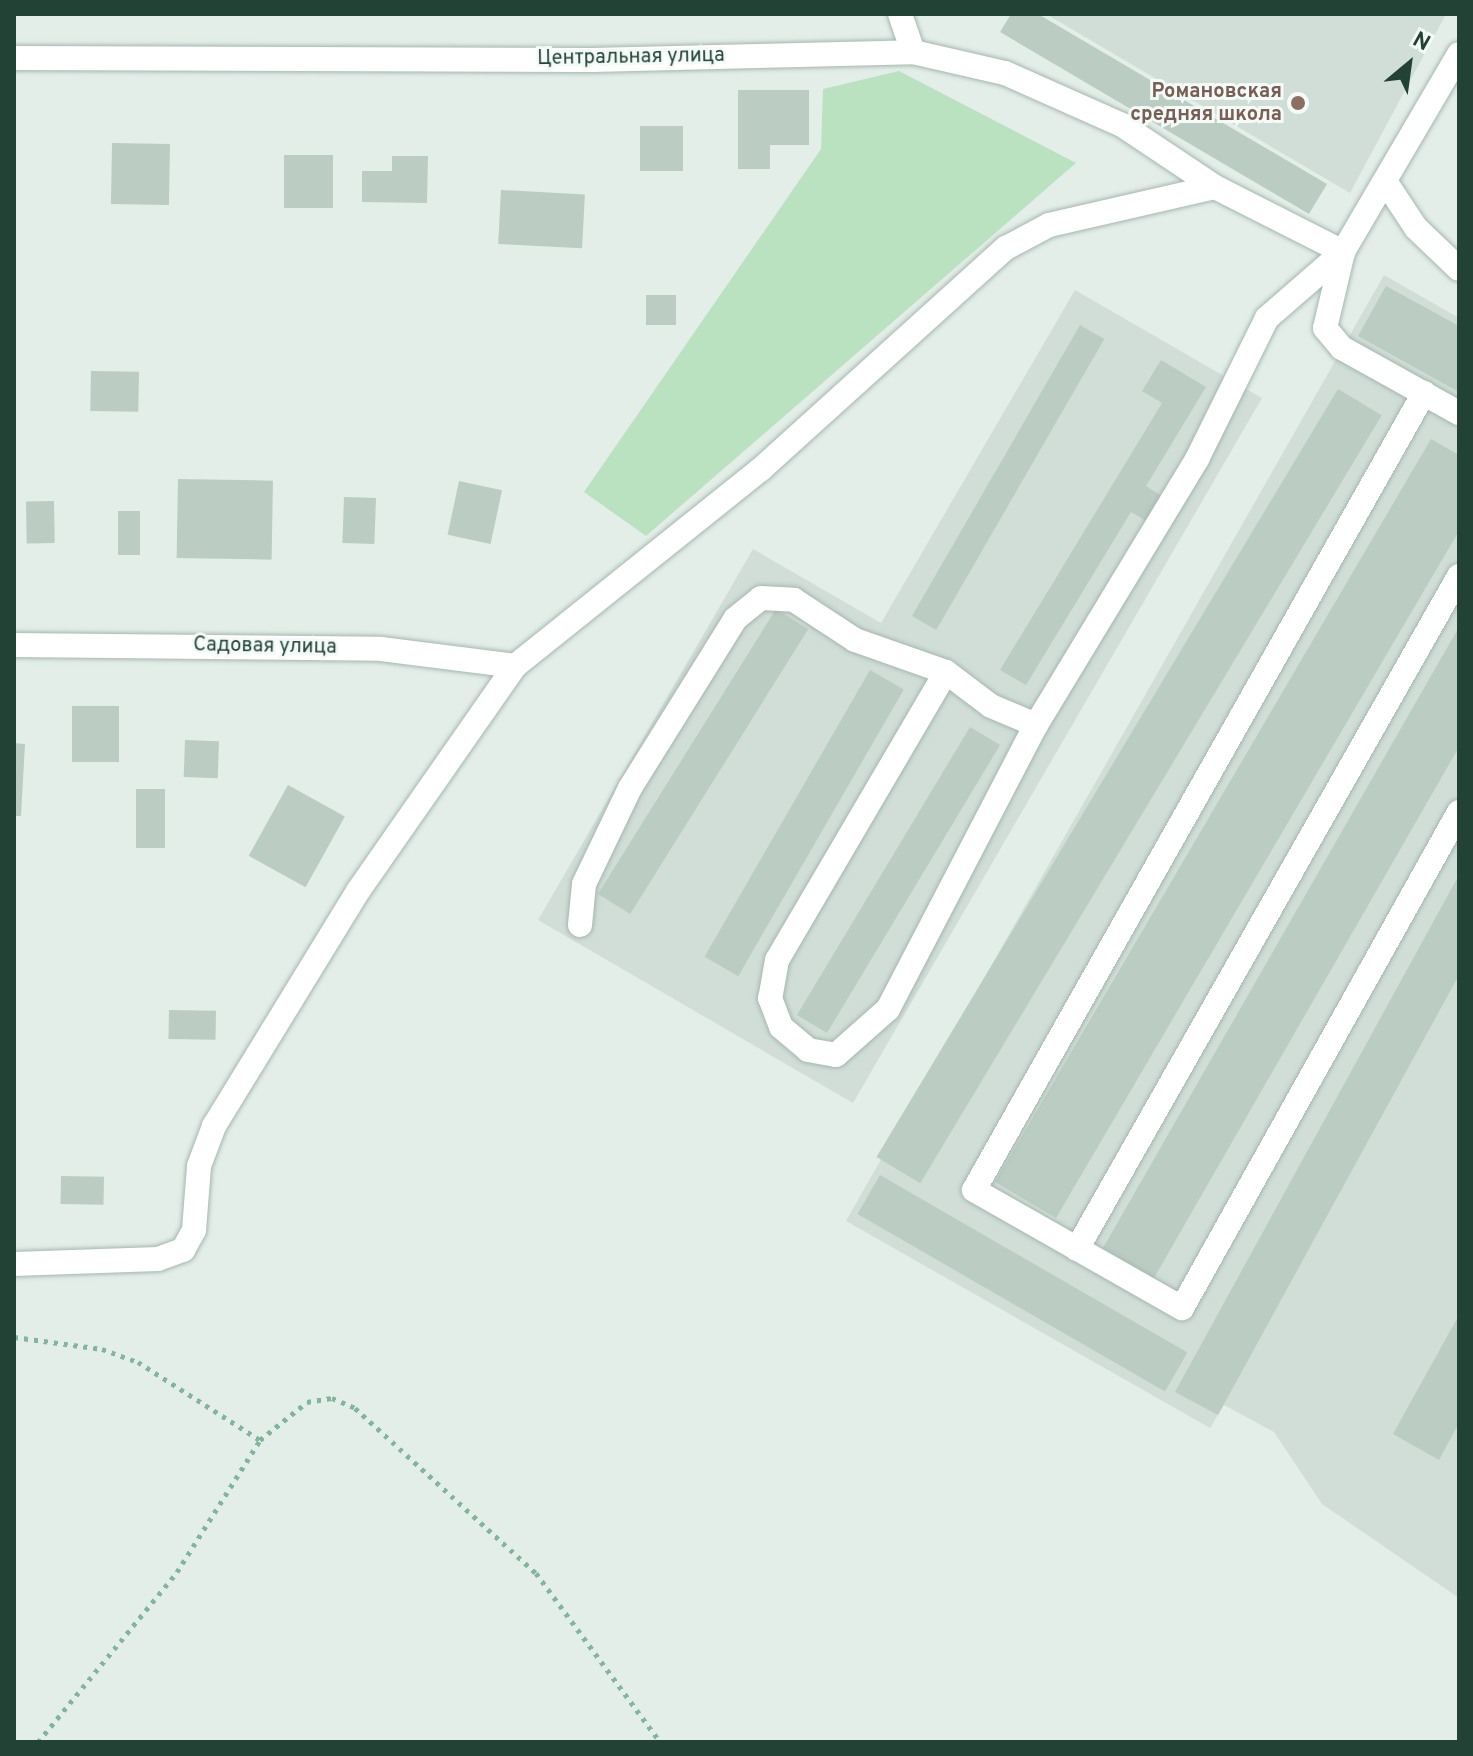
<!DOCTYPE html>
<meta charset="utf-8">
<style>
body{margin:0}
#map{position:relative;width:1473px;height:1756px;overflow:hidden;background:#e3eee8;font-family:Overpass,sans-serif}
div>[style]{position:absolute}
.built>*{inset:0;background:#d1ded7}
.green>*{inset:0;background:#bae1c0}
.building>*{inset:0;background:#bbccc3;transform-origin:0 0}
.path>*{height:5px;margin-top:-2.5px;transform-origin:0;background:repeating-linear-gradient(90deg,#81b59e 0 4px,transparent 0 10px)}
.roads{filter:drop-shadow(0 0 2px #a5b7af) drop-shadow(0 0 2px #a5b7af)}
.minor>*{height:24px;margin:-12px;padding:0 12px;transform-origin:12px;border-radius:12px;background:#fff}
.dots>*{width:22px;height:22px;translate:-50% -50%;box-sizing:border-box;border:4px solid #f4faf7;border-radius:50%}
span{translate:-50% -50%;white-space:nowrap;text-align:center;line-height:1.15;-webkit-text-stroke:6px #f4faf7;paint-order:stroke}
.street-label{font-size:20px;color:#214235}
.education-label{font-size:20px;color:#785e54;font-weight:700}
.right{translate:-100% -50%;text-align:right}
.frame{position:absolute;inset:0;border:16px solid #214235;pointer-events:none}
.north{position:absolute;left:1369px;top:24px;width:80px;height:80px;-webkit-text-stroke:6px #f4faf7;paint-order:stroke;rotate:29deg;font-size:22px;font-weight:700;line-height:32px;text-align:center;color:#214235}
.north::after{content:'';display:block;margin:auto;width:28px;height:36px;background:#214235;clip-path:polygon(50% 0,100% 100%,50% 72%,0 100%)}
</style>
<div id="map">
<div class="built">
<div style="clip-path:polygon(1046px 14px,1446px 14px,1350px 193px)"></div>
<div style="clip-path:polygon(1384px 275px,1459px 318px,1459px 1598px,1322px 1504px,1274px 1432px,1224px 1405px,1210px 1428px,846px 1221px)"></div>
<div style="clip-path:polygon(1075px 290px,1262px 398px,853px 1103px,538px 920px,753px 549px,881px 623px)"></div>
</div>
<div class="green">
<div style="clip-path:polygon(899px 71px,1076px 163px,646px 536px,584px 492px,821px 149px,823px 89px)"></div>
</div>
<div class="building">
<div style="clip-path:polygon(1011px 14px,1038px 14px,1327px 184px,1309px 214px,1000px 32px)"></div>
<div style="clip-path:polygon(738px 90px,809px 90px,809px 145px,770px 145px,770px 169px,738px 169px)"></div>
<div style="left:640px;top:126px;width:43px;height:45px"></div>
<div style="left:112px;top:143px;width:58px;height:61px;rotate:1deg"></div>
<div style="left:284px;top:155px;width:49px;height:53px"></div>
<div style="clip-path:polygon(392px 156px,428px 156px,427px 203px,362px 202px,362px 171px,392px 171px)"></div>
<div style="left:501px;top:190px;width:84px;height:54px;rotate:3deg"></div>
<div style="clip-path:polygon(1386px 286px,1459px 326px,1459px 392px,1358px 336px)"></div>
<div style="left:646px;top:295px;width:30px;height:30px"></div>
<div style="left:1080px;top:325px;width:28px;height:336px;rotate:30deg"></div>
<div style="clip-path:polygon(1161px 360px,1206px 387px,1146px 486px,1163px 497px,1148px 522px,1131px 512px,1026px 685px,1000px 670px,1162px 403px,1142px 391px)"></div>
<div style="left:91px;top:371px;width:48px;height:40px;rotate:1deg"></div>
<div style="left:1338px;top:389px;width:51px;height:896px;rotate:31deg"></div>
<div style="clip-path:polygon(1431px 439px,1459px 455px,1459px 531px,1056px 1218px,995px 1182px)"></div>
<div style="left:178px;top:479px;width:95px;height:79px;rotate:1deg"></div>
<div style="left:459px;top:481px;width:44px;height:55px;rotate:12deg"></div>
<div style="left:344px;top:497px;width:32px;height:46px;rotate:2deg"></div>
<div style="left:54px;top:501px;width:42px;height:28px;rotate:89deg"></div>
<div style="left:118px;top:511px;width:22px;height:44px"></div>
<div style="left:776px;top:609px;width:38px;height:336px;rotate:32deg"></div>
<div style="clip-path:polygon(1459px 627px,1459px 747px,1154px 1278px,1103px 1248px)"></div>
<div style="left:870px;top:670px;width:39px;height:331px;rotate:30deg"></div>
<div style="left:72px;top:706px;width:47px;height:56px"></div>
<div style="left:970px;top:727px;width:35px;height:336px;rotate:31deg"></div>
<div style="left:185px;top:740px;width:34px;height:37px;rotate:2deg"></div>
<div style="clip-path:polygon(14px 743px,25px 744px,21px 816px,14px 816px)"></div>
<div style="left:288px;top:785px;width:65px;height:81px;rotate:29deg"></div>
<div style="left:136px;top:789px;width:29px;height:59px"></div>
<div style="clip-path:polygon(1459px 875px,1459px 975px,1218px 1415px,1175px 1392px)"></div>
<div style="left:169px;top:1010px;width:47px;height:29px;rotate:1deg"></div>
<div style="left:880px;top:1175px;width:355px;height:45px;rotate:30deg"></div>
<div style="left:61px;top:1176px;width:43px;height:28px;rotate:1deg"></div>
<div style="clip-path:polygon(1459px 1315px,1459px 1423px,1439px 1460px,1393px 1434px)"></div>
</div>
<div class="path">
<div style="left:14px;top:1337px;width:89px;rotate:7.8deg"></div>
<div style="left:102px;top:1349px;width:38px;rotate:20deg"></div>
<div style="left:138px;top:1362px;width:145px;rotate:32.6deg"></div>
<div style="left:38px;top:1742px;width:220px;rotate:-50.7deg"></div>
<div style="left:177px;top:1572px;width:156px;rotate:-57.8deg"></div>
<div style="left:260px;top:1440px;width:60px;rotate:-39deg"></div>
<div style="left:307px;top:1402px;width:25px;rotate:-9deg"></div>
<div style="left:332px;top:1398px;width:25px;rotate:23deg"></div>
<div style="left:355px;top:1408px;width:245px;rotate:42.4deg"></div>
<div style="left:536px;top:1573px;width:210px;rotate:53.7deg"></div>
</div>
<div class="roads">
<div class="minor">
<div style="left:900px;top:14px;width:40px;rotate:71.1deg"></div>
<div style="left:1459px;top:54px;width:229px;rotate:120.4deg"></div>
<div style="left:1343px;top:252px;width:78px;rotate:103.3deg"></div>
<div style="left:1325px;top:328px;width:26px;rotate:50deg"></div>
<div style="left:1342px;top:348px;width:134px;rotate:29.1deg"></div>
<div style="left:14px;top:58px;width:578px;rotate:0.2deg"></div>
<div style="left:592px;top:60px;width:321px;rotate:-1.4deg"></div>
<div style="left:913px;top:52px;width:94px;rotate:12.9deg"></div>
<div style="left:1005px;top:73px;width:128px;rotate:24deg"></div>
<div style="left:1122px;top:125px;width:112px;rotate:33.7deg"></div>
<div style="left:1385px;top:181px;width:56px;rotate:56.6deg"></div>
<div style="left:1416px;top:228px;width:59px;rotate:43.6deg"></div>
<div style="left:1424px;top:393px;width:915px;rotate:119.45deg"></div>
<div style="left:974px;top:1190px;width:239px;rotate:29.6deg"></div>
<div style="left:1182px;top:1308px;width:568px;rotate:-60.82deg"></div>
<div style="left:14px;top:645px;width:367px;rotate:0.6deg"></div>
<div style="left:381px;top:649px;width:135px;rotate:7.2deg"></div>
<div style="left:946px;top:672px;width:334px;rotate:120.4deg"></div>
<div style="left:777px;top:960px;width:39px;rotate:100deg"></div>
<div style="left:770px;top:998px;width:31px;rotate:69deg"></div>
<div style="left:781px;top:1027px;width:35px;rotate:40deg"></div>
<div style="left:808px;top:1050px;width:28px;rotate:10deg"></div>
<div style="left:836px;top:1055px;width:69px;rotate:-41.5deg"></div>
<div style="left:888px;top:1009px;width:320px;rotate:-62.5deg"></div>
<div style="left:1036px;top:725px;width:311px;rotate:-58.8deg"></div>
<div style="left:1197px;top:459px;width:157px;rotate:-63.6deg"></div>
<div style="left:1267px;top:318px;width:101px;rotate:-41deg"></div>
<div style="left:580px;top:925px;width:41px;rotate:-84.4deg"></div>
<div style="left:584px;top:884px;width:106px;rotate:-64.4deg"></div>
<div style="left:630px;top:788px;width:199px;rotate:-58.1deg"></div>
<div style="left:735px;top:619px;width:33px;rotate:-39deg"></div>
<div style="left:761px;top:598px;width:33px;rotate:3deg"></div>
<div style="left:794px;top:600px;width:73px;rotate:33.3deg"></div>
<div style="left:855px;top:640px;width:96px;rotate:19.4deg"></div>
<div style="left:946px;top:672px;width:56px;rotate:37.1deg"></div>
<div style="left:991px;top:706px;width:49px;rotate:22.9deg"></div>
<div style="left:1077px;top:1249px;width:774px;rotate:-60.42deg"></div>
<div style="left:14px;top:1264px;width:144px;rotate:-2deg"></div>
<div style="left:158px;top:1259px;width:27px;rotate:-20deg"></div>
<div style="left:183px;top:1250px;width:23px;rotate:-61deg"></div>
<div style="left:194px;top:1230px;width:64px;rotate:-85.5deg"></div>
<div style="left:199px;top:1166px;width:43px;rotate:-69.4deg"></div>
<div style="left:214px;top:1126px;width:276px;rotate:-58.5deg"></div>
<div style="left:358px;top:891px;width:274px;rotate:-55.1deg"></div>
<div style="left:515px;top:666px;width:315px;rotate:-38.7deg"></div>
<div style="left:761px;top:469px;width:330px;rotate:-42.1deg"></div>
<div style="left:1006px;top:248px;width:49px;rotate:-28.1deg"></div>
<div style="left:1049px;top:225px;width:170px;rotate:-12.9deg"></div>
<div style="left:1215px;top:187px;width:144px;rotate:26.9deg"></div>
</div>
</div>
<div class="dots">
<div style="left:1298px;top:103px;background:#8d6e63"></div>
</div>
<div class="street-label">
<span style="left:631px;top:58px;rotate:-1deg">Центральная улица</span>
<span style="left:265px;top:647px;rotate:1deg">Садовая улица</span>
</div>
<div class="education-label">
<span class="right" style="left:1282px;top:104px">Романовская<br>средняя школа</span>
</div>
<div class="frame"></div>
<div class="north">N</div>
</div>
